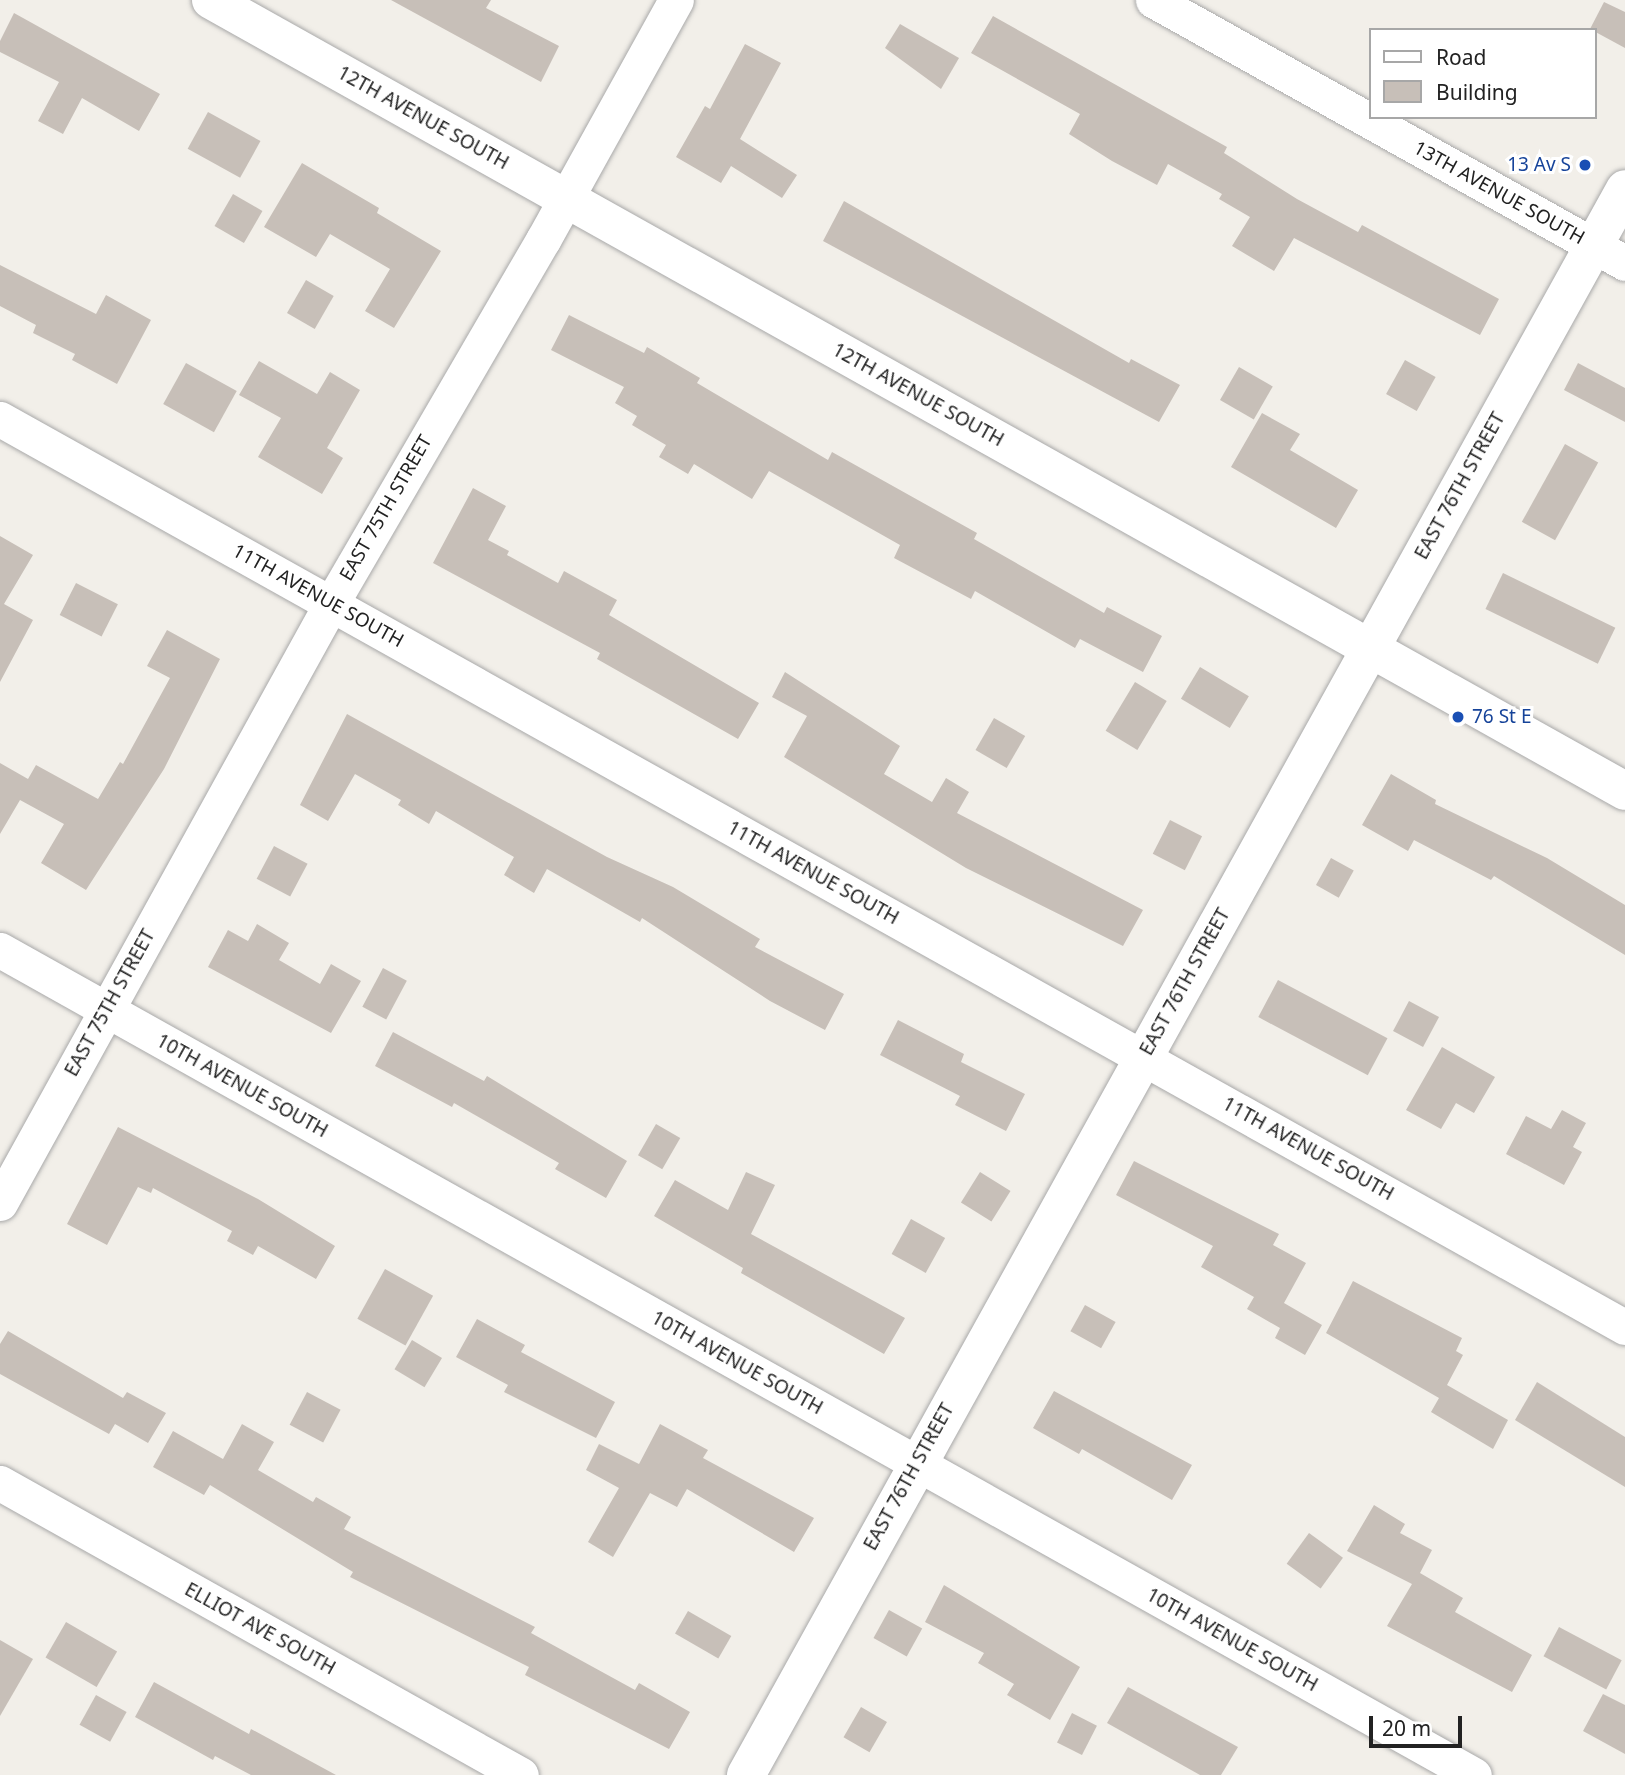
<!DOCTYPE html>
<style>
body{margin:0}
#map{position:relative;width:1625px;height:1775px;overflow:hidden;background:#f2efe9;font-family:"Noto Sans",sans-serif}
div>[style]{position:absolute}
.building>*{inset:0;background:#c7bfb8;transform-origin:0 0}
.roads{filter:drop-shadow(0 0 2px #a9a9a9) drop-shadow(0 0 2px #a9a9a9)}
.minor>*{height:35px;margin:-17.5px;padding:0 17.5px;transform-origin:17.5px;border-radius:17.5px;background:#fff}
.tertiary>*{height:38px;margin:-19px;padding:0 19px;transform-origin:19px;border-radius:19px;background:#fff}
.dots>*{width:19px;height:19px;translate:-50% -50%;box-sizing:border-box;border:4px solid #fff;border-radius:50%}
span{translate:-50% -50%;white-space:nowrap;text-align:center;line-height:1.15;-webkit-text-stroke:6px #fff;paint-order:stroke}
.street-label{font-size:19px;color:#222}
.transit-label{font-size:19px;color:#164399}
.right{translate:-100% -50%;text-align:right}
.left{translate:0 -50%;text-align:left}
.legend{position:absolute;left:1369px;top:28px;width:228px;height:91px;box-sizing:border-box;background:#fff;border:2px solid #a7a7a7;margin:0;padding:9px 12px;list-style:none;font-size:21px;color:#222}
.legend li{display:flex;align-items:center;gap:14px;height:35px}
.legend b{width:35px;border:2px solid #a7a7a7}
.scale{position:absolute;left:1369px;top:1716px;width:93px;height:32px;box-sizing:border-box;border:4px solid #222;border-top:0;padding-left:9px;font-size:21px;line-height:24px;white-space:nowrap;color:#222;-webkit-text-stroke:5px #fff;paint-order:stroke}
</style>
<div id="map">
<div class="building">
<div style="clip-path:polygon(391px 0,491px 0,486px 8px,559px 46px,541px 82px)"></div>
<div style="clip-path:polygon(1604px 2px,1625px 12px,1625px 48px,1590px 29px)"></div>
<div style="clip-path:polygon(14px 13px,160px 94px,139px 131px,82px 98px,63px 134px,38px 121px,59px 82px,0 52px,0 41px)"></div>
<div style="clip-path:polygon(993px 16px,1227px 147px,1224px 153px,1297px 199px,1358px 232px,1362px 225px,1499px 299px,1480px 335px,1294px 238px,1274px 271px,1232px 246px,1250px 217px,1219px 199px,1222px 194px,1168px 164px,1157px 185px,1112px 161px,1069px 134px,1080px 114px,971px 53px)"></div>
<div style="clip-path:polygon(900px 24px,959px 58px,941px 89px,885px 48px)"></div>
<div style="clip-path:polygon(745px 44px,781px 63px,740px 139px,797px 175px,782px 198px,731px 166px,721px 183px,676px 157px,705px 106px,710px 109px)"></div>
<div style="left:208px;top:112px;width:60px;height:42px;rotate:29deg"></div>
<div style="clip-path:polygon(302px 163px,379px 208px,377px 213px,441px 251px,394px 328px,365px 311px,390px 269px,330px 234px,316px 257px,264px 227px)"></div>
<div style="left:233px;top:194px;width:34px;height:37px;rotate:30deg"></div>
<div style="clip-path:polygon(844px 201px,1129px 363px,1131px 359px,1180px 385px,1159px 422px,823px 241px)"></div>
<div style="clip-path:polygon(0 265px,96px 314px,106px 295px,151px 320px,117px 384px,72px 360px,75px 354px,33px 333px,36px 325px,0 306px)"></div>
<div style="left:306px;top:280px;width:32px;height:38px;rotate:30deg"></div>
<div style="clip-path:polygon(569px 315px,644px 353px,647px 347px,700px 378px,697px 383px,828px 460px,832px 452px,977px 533px,974px 539px,1104px 613px,1107px 607px,1162px 636px,1143px 672px,1080px 639px,1075px 648px,975px 591px,971px 599px,894px 558px,900px 545px,769px 471px,752px 499px,694px 464px,688px 474px,659px 457px,666px 445px,632px 425px,637px 416px,615px 403px,624px 387px,551px 350px)"></div>
<div style="left:1405px;top:360px;width:35px;height:39px;rotate:29deg"></div>
<div style="clip-path:polygon(259px 361px,317px 394px,330px 372px,360px 390px,327px 448px,343px 458px,322px 494px,258px 457px,281px 418px,239px 395px)"></div>
<div style="left:186px;top:363px;width:58px;height:47px;rotate:29deg"></div>
<div style="clip-path:polygon(1578px 363px,1625px 388px,1625px 422px,1564px 390px)"></div>
<div style="left:1239px;top:367px;width:39px;height:38px;rotate:30deg"></div>
<div style="clip-path:polygon(1262px 413px,1300px 434px,1290px 450px,1358px 490px,1336px 528px,1231px 467px)"></div>
<div style="left:1565px;top:444px;width:38px;height:89px;rotate:29deg"></div>
<div style="clip-path:polygon(473px 488px,506px 506px,488px 540px,509px 551px,507px 555px,558px 583px,564px 571px,617px 600px,609px 615px,759px 703px,738px 739px,597px 659px,600px 653px,433px 563px)"></div>
<div style="clip-path:polygon(0 536px,33px 555px,4px 604px,33px 620px,0 682px)"></div>
<div style="left:1503px;top:573px;width:125px;height:40px;rotate:26deg"></div>
<div style="left:76px;top:583px;width:47px;height:36px;rotate:27deg"></div>
<div style="clip-path:polygon(167px 630px,220px 659px,164px 769px,86px 890px,41px 863px,64px 824px,20px 800px,0 834px,0 763px,28px 779px,36px 765px,98px 799px,120px 762px,123px 764px,170px 678px,147px 666px)"></div>
<div style="left:1200px;top:667px;width:57px;height:37px;rotate:31deg"></div>
<div style="clip-path:polygon(785px 672px,900px 746px,884px 774px,932px 802px,946px 778px,969px 792px,957px 813px,1143px 910px,1123px 946px,966px 868px,784px 757px,807px 716px,772px 697px)"></div>
<div style="left:1135px;top:682px;width:37px;height:57px;rotate:31deg"></div>
<div style="clip-path:polygon(347px 714px,607px 857px,673px 887px,760px 939px,755px 947px,844px 994px,825px 1030px,770px 1001px,642px 918px,640px 922px,547px 869px,534px 893px,504px 875px,514px 857px,436px 811px,429px 824px,398px 805px,401px 800px,355px 774px,328px 821px,300px 805px)"></div>
<div style="left:994px;top:718px;width:36px;height:37px;rotate:30deg"></div>
<div style="clip-path:polygon(1391px 774px,1436px 800px,1435px 804px,1547px 858px,1625px 905px,1625px 955px,1494px 876px,1491px 880px,1414px 840px,1408px 851px,1362px 825px)"></div>
<div style="left:1170px;top:820px;width:36px;height:38px;rotate:27deg"></div>
<div style="left:274px;top:846px;width:38px;height:37px;rotate:28deg"></div>
<div style="left:1331px;top:858px;width:26px;height:31px;rotate:29deg"></div>
<div style="clip-path:polygon(257px 924px,289px 943px,279px 960px,320px 984px,331px 964px,361px 981px,331px 1033px,208px 967px,228px 930px,248px 941px)"></div>
<div style="left:383px;top:968px;width:27px;height:44px;rotate:28deg"></div>
<div style="left:1278px;top:980px;width:124px;height:42px;rotate:28deg"></div>
<div style="left:1409px;top:1001px;width:34px;height:34px;rotate:28deg"></div>
<div style="clip-path:polygon(898px 1020px,964px 1054px,961px 1062px,1025px 1094px,1006px 1131px,955px 1105px,960px 1096px,880px 1055px)"></div>
<div style="clip-path:polygon(393px 1032px,484px 1081px,487px 1076px,627px 1161px,606px 1198px,555px 1169px,559px 1163px,454px 1103px,452px 1107px,375px 1066px)"></div>
<div style="clip-path:polygon(1442px 1047px,1495px 1077px,1474px 1113px,1456px 1103px,1441px 1129px,1406px 1110px)"></div>
<div style="clip-path:polygon(1562px 1110px,1586px 1123px,1573px 1147px,1582px 1152px,1564px 1185px,1506px 1154px,1526px 1116px,1551px 1129px)"></div>
<div style="left:656px;top:1124px;width:28px;height:36px;rotate:30deg"></div>
<div style="clip-path:polygon(118px 1127px,258px 1199px,335px 1246px,316px 1279px,258px 1246px,253px 1255px,227px 1241px,232px 1231px,153px 1188px,151px 1193px,138px 1187px,107px 1245px,67px 1224px)"></div>
<div style="clip-path:polygon(1134px 1161px,1279px 1234px,1273px 1245px,1306px 1263px,1284px 1303px,1322px 1325px,1305px 1355px,1275px 1338px,1280px 1328px,1247px 1309px,1254px 1297px,1201px 1267px,1213px 1246px,1116px 1195px)"></div>
<div style="clip-path:polygon(746px 1172px,775px 1185px,751px 1234px,905px 1318px,884px 1354px,741px 1273px,743px 1268px,654px 1216px,675px 1180px,728px 1210px)"></div>
<div style="left:980px;top:1172px;width:36px;height:36px;rotate:32deg"></div>
<div style="left:911px;top:1219px;width:39px;height:40px;rotate:29deg"></div>
<div style="left:385px;top:1269px;width:55px;height:57px;rotate:29deg"></div>
<div style="clip-path:polygon(1353px 1281px,1462px 1338px,1456px 1351px,1463px 1355px,1447px 1385px,1508px 1420px,1493px 1449px,1431px 1412px,1439px 1398px,1326px 1333px)"></div>
<div style="left:1085px;top:1305px;width:35px;height:30px;rotate:29deg"></div>
<div style="clip-path:polygon(477px 1319px,525px 1345px,521px 1352px,615px 1402px,596px 1438px,504px 1392px,508px 1385px,456px 1357px)"></div>
<div style="clip-path:polygon(8px 1331px,123px 1398px,127px 1392px,166px 1413px,148px 1443px,115px 1424px,109px 1434px,0 1374px,0 1344px)"></div>
<div style="left:412px;top:1340px;width:35px;height:34px;rotate:31deg"></div>
<div style="clip-path:polygon(1537px 1382px,1625px 1437px,1625px 1487px,1515px 1420px)"></div>
<div style="clip-path:polygon(1054px 1391px,1192px 1465px,1172px 1500px,1082px 1449px,1079px 1454px,1033px 1428px)"></div>
<div style="left:307px;top:1392px;width:38px;height:37px;rotate:28deg"></div>
<div style="clip-path:polygon(242px 1424px,274px 1442px,258px 1470px,313px 1502px,316px 1497px,351px 1517px,344px 1529px,535px 1627px,531px 1633px,635px 1690px,639px 1683px,690px 1712px,669px 1749px,525px 1675px,529px 1667px,350px 1577px,353px 1572px,210px 1485px,204px 1495px,153px 1467px,173px 1431px,223px 1459px)"></div>
<div style="clip-path:polygon(660px 1424px,708px 1450px,703px 1458px,814px 1518px,794px 1552px,687px 1489px,677px 1507px,650px 1493px,613px 1557px,588px 1542px,619px 1488px,586px 1470px,599px 1444px,639px 1464px)"></div>
<div style="clip-path:polygon(1374px 1505px,1405px 1524px,1400px 1533px,1432px 1550px,1420px 1573px,1463px 1598px,1455px 1612px,1532px 1655px,1512px 1692px,1387px 1626px,1412px 1584px,1347px 1551px)"></div>
<div style="left:1309px;top:1533px;width:42px;height:38px;rotate:36deg"></div>
<div style="clip-path:polygon(944px 1585px,1080px 1667px,1050px 1720px,1007px 1695px,1014px 1684px,978px 1663px,984px 1653px,925px 1622px)"></div>
<div style="left:889px;top:1610px;width:38px;height:32px;rotate:29deg"></div>
<div style="left:688px;top:1611px;width:50px;height:26px;rotate:30deg"></div>
<div style="left:66px;top:1622px;width:59px;height:41px;rotate:30deg"></div>
<div style="left:1559px;top:1627px;width:71px;height:33px;rotate:28deg"></div>
<div style="clip-path:polygon(0 1640px,33px 1659px,0 1716px)"></div>
<div style="clip-path:polygon(154px 1682px,249px 1734px,251px 1729px,336px 1775px,251px 1775px,215px 1756px,213px 1760px,135px 1717px)"></div>
<div style="clip-path:polygon(1128px 1687px,1238px 1747px,1221px 1775px,1200px 1775px,1107px 1723px)"></div>
<div style="clip-path:polygon(1603px 1694px,1625px 1705px,1625px 1754px,1583px 1731px)"></div>
<div style="left:96px;top:1695px;width:35px;height:34px;rotate:29deg"></div>
<div style="left:861px;top:1707px;width:30px;height:35px;rotate:30deg"></div>
<div style="left:1072px;top:1713px;width:28px;height:33px;rotate:27deg"></div>
</div>
<div class="roads">
<div class="minor">
<div style="left:1153px;top:0;width:540px;rotate:29.13deg"></div>
<div style="left:0;top:419px;width:1861px;rotate:29.2deg"></div>
<div style="left:0;top:950px;width:1689px;rotate:29.24deg"></div>
<div style="left:0;top:1203px;width:684px;rotate:-61.08deg"></div>
<div style="left:331px;top:604px;width:421px;rotate:-59.8deg"></div>
<div style="left:543px;top:240px;width:274px;rotate:-61deg"></div>
<div style="left:0;top:1483px;width:597px;rotate:29.27deg"></div>
</div>
<div class="tertiary">
<div style="left:211px;top:0;width:1620px;rotate:29.22deg"></div>
<div style="left:746px;top:1775px;width:1813px;rotate:-61deg"></div>
</div>
</div>
<div class="dots">
<div style="left:1585px;top:165px;background:#1a4fb4"></div>
<div style="left:1458px;top:717px;background:#1a4fb4"></div>
</div>
<div class="street-label">
<span style="left:423px;top:118px;rotate:29deg">12TH AVENUE SOUTH</span>
<span style="left:1499px;top:193px;rotate:29deg">13TH AVENUE SOUTH</span>
<span style="left:918px;top:395px;rotate:29deg">12TH AVENUE SOUTH</span>
<span style="left:1460px;top:486px;rotate:-61deg">EAST 76TH STREET</span>
<span style="left:386px;top:508px;rotate:-60deg">EAST 75TH STREET</span>
<span style="left:318px;top:596px;rotate:29deg">11TH AVENUE SOUTH</span>
<span style="left:813px;top:873px;rotate:29deg">11TH AVENUE SOUTH</span>
<span style="left:1185px;top:982px;rotate:-61deg">EAST 76TH STREET</span>
<span style="left:110px;top:1003px;rotate:-61deg">EAST 75TH STREET</span>
<span style="left:242px;top:1086px;rotate:29deg">10TH AVENUE SOUTH</span>
<span style="left:1308px;top:1149px;rotate:29deg">11TH AVENUE SOUTH</span>
<span style="left:737px;top:1363px;rotate:29deg">10TH AVENUE SOUTH</span>
<span style="left:909px;top:1477px;rotate:-61deg">EAST 76TH STREET</span>
<span style="left:260px;top:1629px;rotate:29deg">ELLIOT AVE SOUTH</span>
<span style="left:1232px;top:1640px;rotate:29deg">10TH AVENUE SOUTH</span>
</div>
<div class="transit-label">
<span class="right" style="left:1571px;top:165px">13 Av S</span>
<span class="left" style="left:1472px;top:717px">76 St E</span>
</div>
<ul class="legend">
<li><b style="height:9px;background:#fff"></b>Road</li>
<li><b style="height:19px;background:#c7bfb8"></b>Building</li>
</ul>
<div class="scale">20 m</div>
</div>
